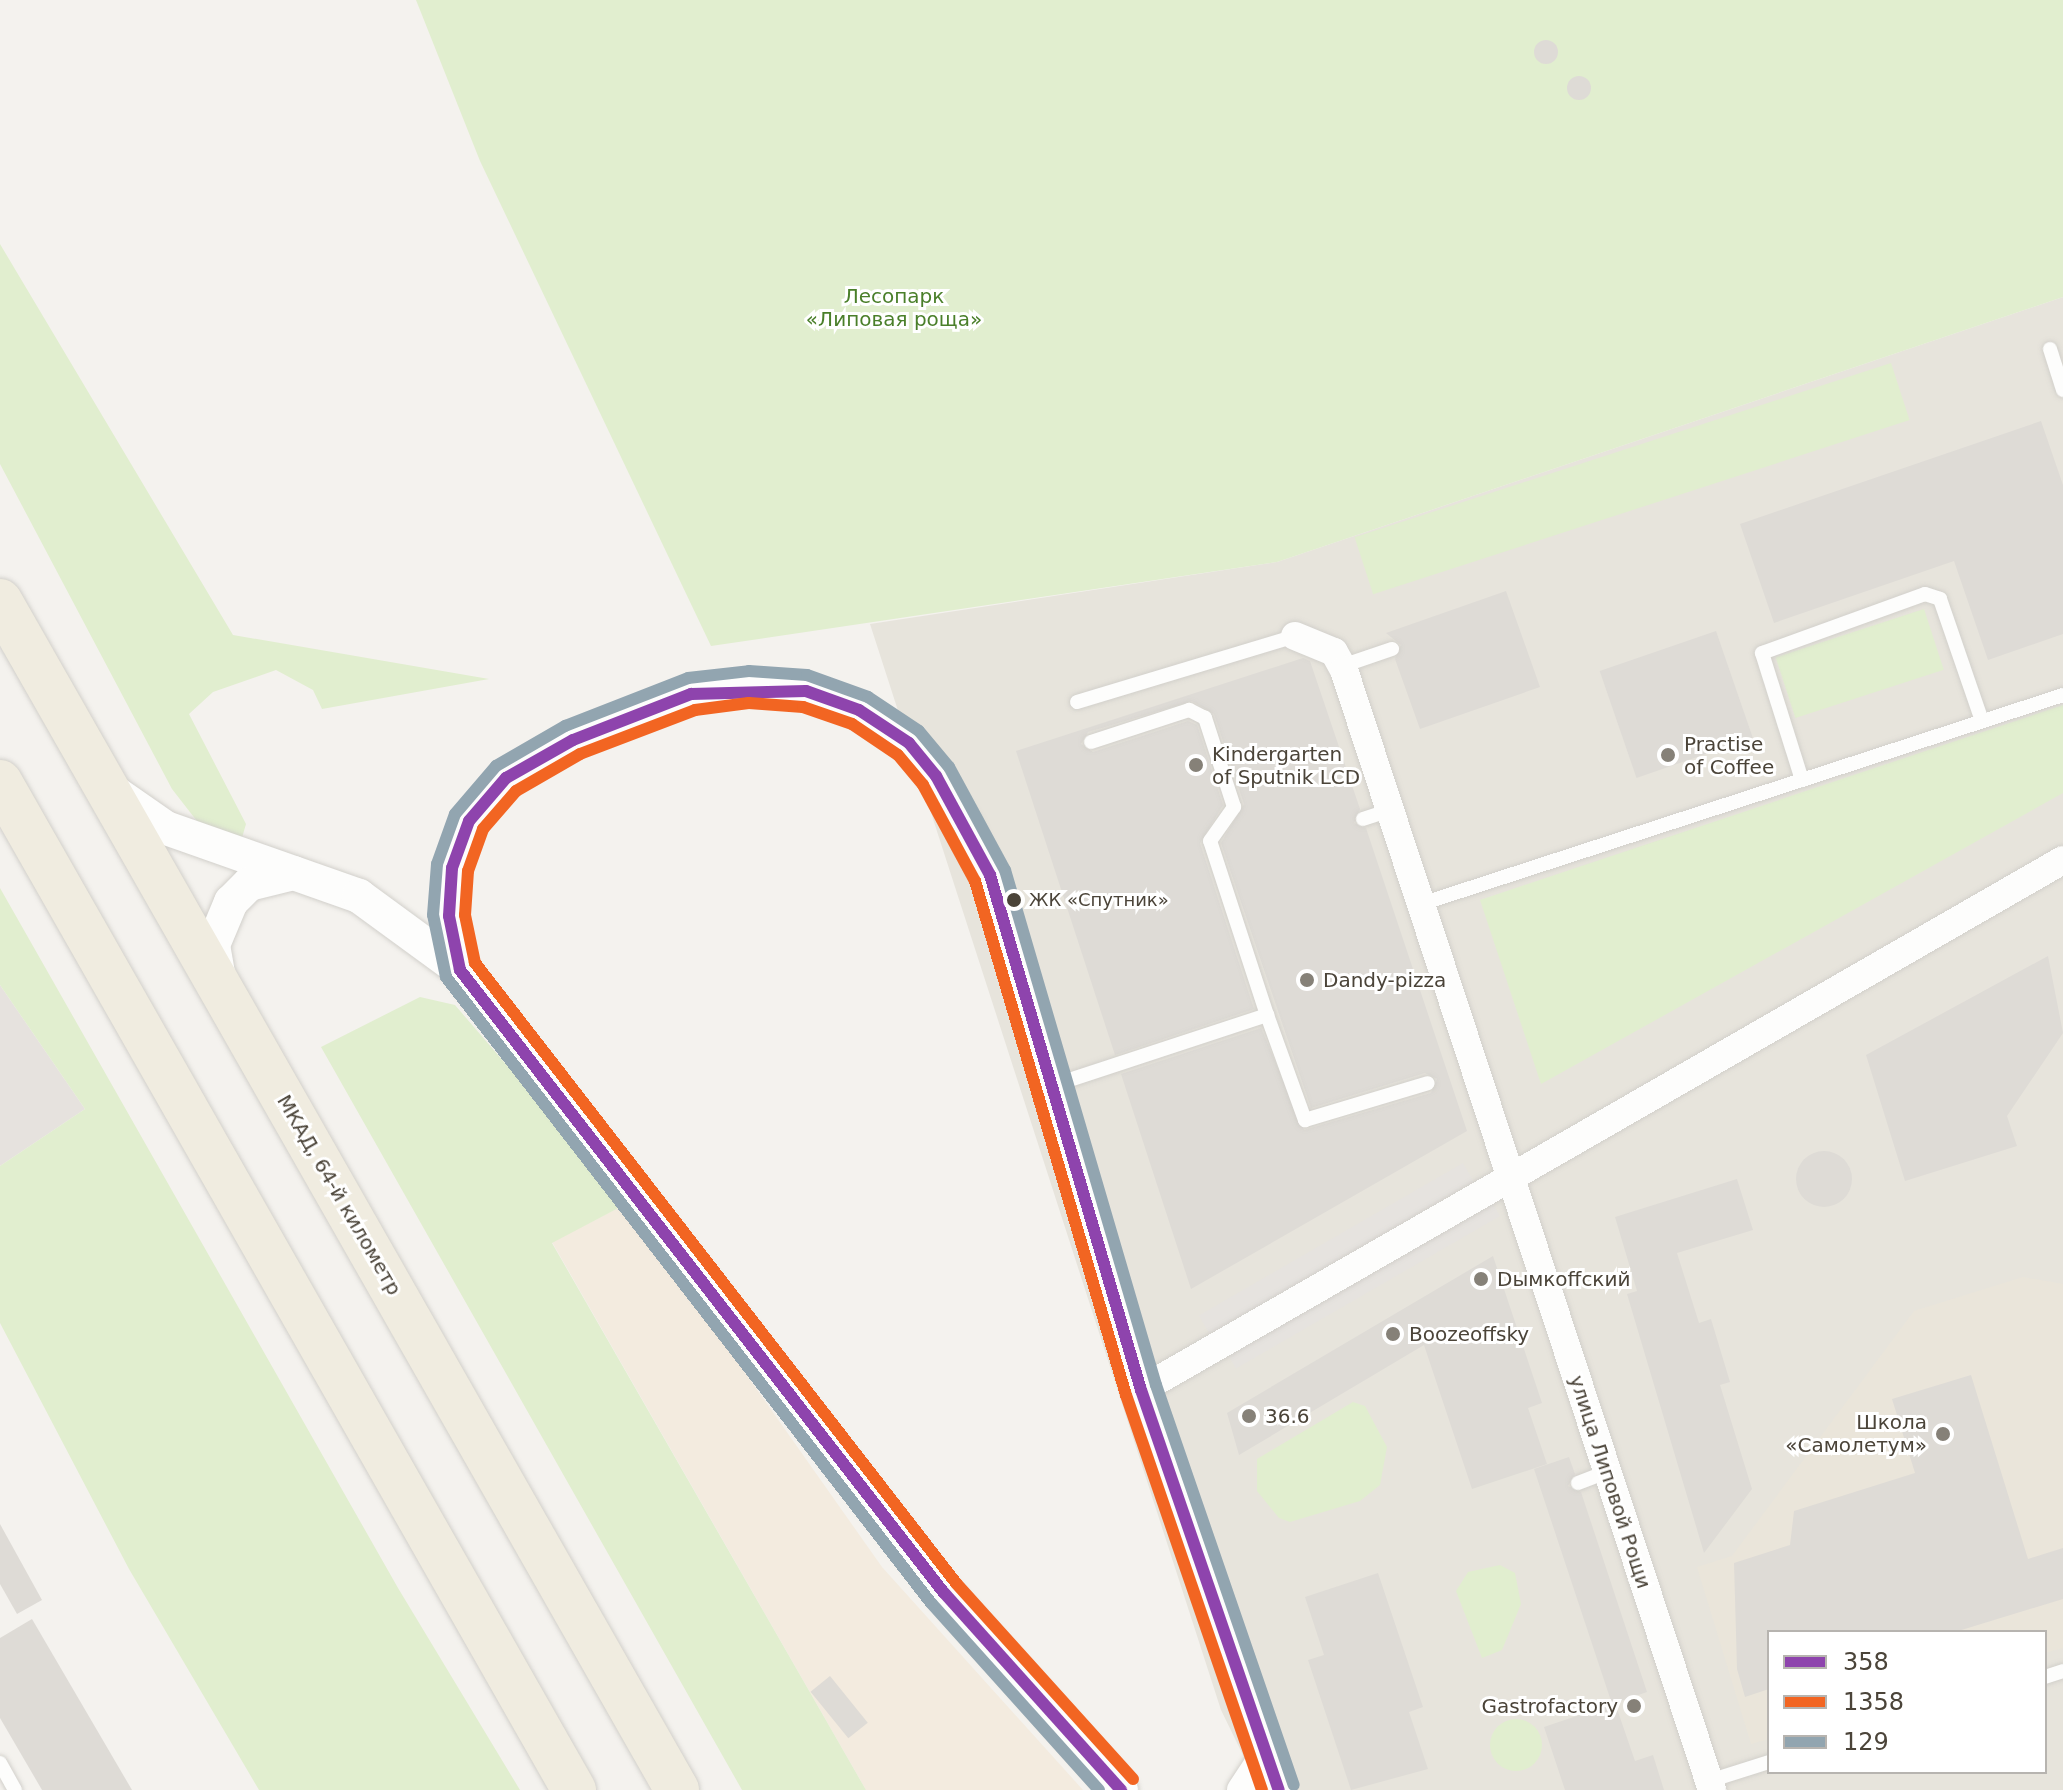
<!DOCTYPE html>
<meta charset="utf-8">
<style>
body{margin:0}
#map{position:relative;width:2063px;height:1790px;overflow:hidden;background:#f4f2ee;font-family:"DejaVu Sans",sans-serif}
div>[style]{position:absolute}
.residential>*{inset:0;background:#e7e4dc}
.commercial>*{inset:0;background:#f3ebdf}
.industrial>*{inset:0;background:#e6e2de}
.education>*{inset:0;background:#eae5da}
.green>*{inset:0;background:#e1eecf;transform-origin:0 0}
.round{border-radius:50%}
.parking>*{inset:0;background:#e6e3df;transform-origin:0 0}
.building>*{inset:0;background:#dedbd6;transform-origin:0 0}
.roads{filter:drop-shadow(0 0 2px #d2d0cb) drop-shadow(0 0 2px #d2d0cb)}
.service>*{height:14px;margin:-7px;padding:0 7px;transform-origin:7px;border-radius:7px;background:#fdfdfc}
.minor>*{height:28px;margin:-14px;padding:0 14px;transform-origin:14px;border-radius:14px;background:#fdfdfc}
.tertiary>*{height:34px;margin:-17px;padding:0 17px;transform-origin:17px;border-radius:17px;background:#fdfdfc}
.trunk>*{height:44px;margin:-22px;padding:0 22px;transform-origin:22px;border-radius:22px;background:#f0ece0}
.bus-1>*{height:12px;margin:-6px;padding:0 6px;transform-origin:6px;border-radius:6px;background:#8e44ad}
.bus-2>*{height:12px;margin:-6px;padding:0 6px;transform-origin:6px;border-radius:6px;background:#f26522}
.bus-3>*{height:12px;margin:-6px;padding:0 6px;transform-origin:6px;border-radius:6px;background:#92a5b0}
.dots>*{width:22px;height:22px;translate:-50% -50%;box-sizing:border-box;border:4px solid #fff;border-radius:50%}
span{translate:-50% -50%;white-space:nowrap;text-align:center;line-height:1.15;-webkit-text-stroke:6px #fff;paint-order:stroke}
.bus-label{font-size:18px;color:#4b4439}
.left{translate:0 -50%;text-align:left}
.park-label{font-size:20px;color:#4a7f2a}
.poi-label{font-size:20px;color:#4b4439}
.right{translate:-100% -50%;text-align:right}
.street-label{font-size:20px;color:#4b4439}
.legend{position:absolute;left:1767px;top:1630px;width:280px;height:144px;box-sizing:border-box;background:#fff;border:2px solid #b7b4b0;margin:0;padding:10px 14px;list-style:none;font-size:24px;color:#4b4439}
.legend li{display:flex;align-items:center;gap:16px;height:40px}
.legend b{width:40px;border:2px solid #b7b4b0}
</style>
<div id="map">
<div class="residential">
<div style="clip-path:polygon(evenodd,2063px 297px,2063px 1790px,1260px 1790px,1221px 1710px,870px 624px,1277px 562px,2063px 297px,1769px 1632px,2045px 1632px,2045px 1772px,1769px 1772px,1769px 1632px)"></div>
</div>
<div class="commercial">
<div style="clip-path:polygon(626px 1204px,882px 1567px,1083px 1790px,866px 1790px,552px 1242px)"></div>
</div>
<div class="industrial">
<div style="clip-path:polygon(0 985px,85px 1109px,0 1166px)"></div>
</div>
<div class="education">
<div style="clip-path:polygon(2023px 1277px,2063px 1284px,2063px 1648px,2045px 1653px,2045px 1632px,1769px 1632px,1769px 1739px,1751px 1744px,1697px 1567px,1732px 1556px,1914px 1311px)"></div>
</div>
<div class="green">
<div style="clip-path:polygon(416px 0,2063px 0,2063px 297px,1277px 562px,711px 646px,480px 161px)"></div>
<div style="clip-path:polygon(0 244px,233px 635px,489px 679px,322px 709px,313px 690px,276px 670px,213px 692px,189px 714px,246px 824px,241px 841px,200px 825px,172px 789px,0 464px)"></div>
<div style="left:1891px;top:363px;width:60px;height:564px;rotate:72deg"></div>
<div style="left:1924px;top:609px;width:64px;height:156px;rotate:72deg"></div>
<div style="clip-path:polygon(2063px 705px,2063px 793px,1541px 1084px,1480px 900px)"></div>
<div style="clip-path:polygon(0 888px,398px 1588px,520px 1790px,259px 1790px,129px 1569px,0 1323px,0 1166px,85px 1109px,0 985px)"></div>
<div style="clip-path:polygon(420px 997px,455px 1005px,626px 1204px,552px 1243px,866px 1790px,742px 1790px,321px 1047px)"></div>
<div style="clip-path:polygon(1353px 1402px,1365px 1406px,1387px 1447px,1380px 1485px,1360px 1501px,1290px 1522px,1279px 1518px,1257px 1491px,1257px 1459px)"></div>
<div style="clip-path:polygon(1500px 1565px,1515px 1573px,1521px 1604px,1502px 1650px,1482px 1658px,1456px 1591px,1468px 1572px)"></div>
<div class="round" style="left:1490px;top:1719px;width:52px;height:52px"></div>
</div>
<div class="parking">
<div style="left:1463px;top:1163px;width:22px;height:305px;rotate:60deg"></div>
<div style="left:1489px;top:1197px;width:22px;height:305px;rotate:60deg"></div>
</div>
<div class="building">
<div class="round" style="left:1534px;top:40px;width:24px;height:24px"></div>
<div class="round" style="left:1567px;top:76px;width:24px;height:24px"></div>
<div style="clip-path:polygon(2041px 421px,2063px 485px,2063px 634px,1988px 660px,1954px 561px,1774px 623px,1740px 524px)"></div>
<div style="clip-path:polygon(1506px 591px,1540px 687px,1420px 729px,1395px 659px,1401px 645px,1386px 633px)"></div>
<div style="left:1716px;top:631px;width:113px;height:123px;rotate:71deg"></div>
<div style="clip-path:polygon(1303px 658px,1310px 661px,1360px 809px,1354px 823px,1366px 828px,1467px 1131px,1191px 1289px,1121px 1074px,1261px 1028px,1304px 1130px,1431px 1093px,1437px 1079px,1425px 1073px,1311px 1108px,1221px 843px,1244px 804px,1214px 714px,1192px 701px,1088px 732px,1081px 744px,1093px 752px,1188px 721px,1197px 725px,1223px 805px,1200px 843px,1254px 1009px,1115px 1055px,1016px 751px)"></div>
<div style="clip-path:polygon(2048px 956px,2063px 1033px,2007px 1116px,2017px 1146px,1905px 1181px,1866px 1055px)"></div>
<div class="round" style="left:1796px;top:1151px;width:56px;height:56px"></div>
<div style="clip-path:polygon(1737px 1179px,1753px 1230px,1677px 1253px,1699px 1323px,1711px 1319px,1730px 1382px,1720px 1385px,1752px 1489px,1704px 1553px,1627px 1294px,1637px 1291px,1615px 1217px)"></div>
<div style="clip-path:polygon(1493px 1256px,1542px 1403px,1528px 1408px,1547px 1464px,1472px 1489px,1424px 1345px,1239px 1455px,1227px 1413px)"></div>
<div style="clip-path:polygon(1971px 1375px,2028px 1559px,2063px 1548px,2063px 1599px,1955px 1632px,1769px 1632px,1769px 1689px,1745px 1697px,1737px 1669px,1734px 1563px,1790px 1545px,1794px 1511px,1915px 1473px,1892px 1399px)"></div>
<div style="clip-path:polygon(1569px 1457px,1575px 1474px,1568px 1486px,1581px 1492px,1647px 1692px,1612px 1704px,1534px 1469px)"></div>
<div style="clip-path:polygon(0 1524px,42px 1600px,17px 1614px,0 1584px)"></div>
<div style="clip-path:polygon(1378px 1573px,1423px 1707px,1409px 1712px,1428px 1769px,1351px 1790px,1308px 1660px,1324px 1655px,1305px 1597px)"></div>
<div style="clip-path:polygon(32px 1619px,132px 1790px,42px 1790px,0 1718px,0 1638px)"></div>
<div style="left:830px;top:1676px;width:60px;height:25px;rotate:51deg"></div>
<div style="clip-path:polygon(1615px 1703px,1635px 1761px,1653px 1755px,1664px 1790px,1565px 1790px,1544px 1727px)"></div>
</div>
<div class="roads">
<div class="service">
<div style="left:2050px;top:349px;width:43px;rotate:72.4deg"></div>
<div style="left:1342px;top:666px;width:53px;rotate:-18.8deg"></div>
<div style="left:1077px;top:702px;width:228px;rotate:-16.8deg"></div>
<div style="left:1802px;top:780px;width:133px;rotate:-107.5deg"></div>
<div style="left:1762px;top:653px;width:173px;rotate:-19.9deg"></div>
<div style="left:1925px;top:594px;width:16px;rotate:18deg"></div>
<div style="left:1940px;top:599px;width:129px;rotate:71deg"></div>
<div style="left:1363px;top:819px;width:28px;rotate:-18deg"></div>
<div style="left:1421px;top:904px;width:675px;rotate:-18.03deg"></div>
<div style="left:1267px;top:1015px;width:112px;rotate:70.1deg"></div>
<div style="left:1305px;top:1120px;width:128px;rotate:-16.7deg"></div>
<div style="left:1048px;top:1087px;width:231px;rotate:-18.2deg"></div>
<div style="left:1267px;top:1015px;width:183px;rotate:-108.1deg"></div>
<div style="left:1210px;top:841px;width:42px;rotate:-54.8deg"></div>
<div style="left:1234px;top:807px;width:94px;rotate:-108deg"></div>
<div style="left:1205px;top:718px;width:18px;rotate:-153deg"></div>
<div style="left:1189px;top:710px;width:103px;rotate:161.9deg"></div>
<div style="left:1578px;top:1483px;width:31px;rotate:-21deg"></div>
<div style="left:2045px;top:1677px;width:19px;rotate:-18deg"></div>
<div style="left:0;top:1763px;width:31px;rotate:61deg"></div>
<div style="left:1709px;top:1781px;width:63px;rotate:-17.6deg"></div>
</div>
<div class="minor">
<div style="left:1295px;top:636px;width:42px;rotate:22.3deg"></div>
<div style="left:1334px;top:652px;width:21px;rotate:61deg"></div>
<div style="left:1344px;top:670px;width:1179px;rotate:71.81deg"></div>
<div style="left:460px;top:970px;width:55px;rotate:-101.5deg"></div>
<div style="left:449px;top:916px;width:48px;rotate:-86.4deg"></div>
<div style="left:452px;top:868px;width:50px;rotate:-70.1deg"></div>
<div style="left:469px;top:821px;width:57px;rotate:-49.3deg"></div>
<div style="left:506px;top:778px;width:77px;rotate:-29.6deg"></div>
<div style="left:573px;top:740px;width:127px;rotate:-21.3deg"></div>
<div style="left:691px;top:694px;width:58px;rotate:-6.9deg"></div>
<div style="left:749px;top:687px;width:57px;rotate:4deg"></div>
<div style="left:806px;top:691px;width:56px;rotate:19.7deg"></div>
<div style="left:859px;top:710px;width:60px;rotate:33.4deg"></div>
<div style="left:909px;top:743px;width:99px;rotate:54.1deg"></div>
<div style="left:967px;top:823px;width:57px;rotate:66.1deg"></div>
<div style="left:990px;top:875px;width:537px;rotate:73.66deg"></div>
<div style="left:1141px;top:1390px;width:423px;rotate:71deg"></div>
<div style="left:1141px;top:1390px;width:1063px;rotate:-29.89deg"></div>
<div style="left:1241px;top:1790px;width:42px;rotate:-56.7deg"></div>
</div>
<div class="tertiary">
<div style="left:114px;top:792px;width:63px;rotate:34.7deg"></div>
<div style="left:166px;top:828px;width:205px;rotate:19.4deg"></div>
<div style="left:359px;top:896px;width:125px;rotate:36.2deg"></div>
<div style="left:460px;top:970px;width:789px;rotate:52.16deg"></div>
<div style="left:944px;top:1593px;width:265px;rotate:48.1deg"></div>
<div style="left:219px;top:979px;width:35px;rotate:-100deg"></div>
<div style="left:213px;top:945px;width:47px;rotate:-67.3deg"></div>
<div style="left:231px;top:902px;width:25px;rotate:-45deg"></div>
<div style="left:249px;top:884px;width:46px;rotate:-13.7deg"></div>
</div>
<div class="trunk">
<div style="left:0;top:601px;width:1368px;rotate:60.34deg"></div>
<div style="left:0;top:782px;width:1160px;rotate:60.34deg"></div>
</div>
</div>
<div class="bus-1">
<div style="left:1121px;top:1790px;width:265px;rotate:-131.9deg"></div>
<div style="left:944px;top:1593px;width:789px;rotate:-127.84deg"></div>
<div style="left:460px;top:970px;width:55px;rotate:-101.5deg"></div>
<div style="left:449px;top:916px;width:48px;rotate:-86.4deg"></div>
<div style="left:452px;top:868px;width:50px;rotate:-70.1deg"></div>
<div style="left:469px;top:821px;width:57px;rotate:-49.3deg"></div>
<div style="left:506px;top:778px;width:77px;rotate:-29.6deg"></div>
<div style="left:573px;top:740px;width:127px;rotate:-21.3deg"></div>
<div style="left:691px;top:694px;width:115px;rotate:-1.5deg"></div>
<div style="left:806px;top:691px;width:56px;rotate:19.7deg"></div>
<div style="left:859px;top:710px;width:60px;rotate:33.4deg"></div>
<div style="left:909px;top:743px;width:43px;rotate:50.7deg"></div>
<div style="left:936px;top:776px;width:113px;rotate:61.4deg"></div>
<div style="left:990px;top:875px;width:537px;rotate:73.66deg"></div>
<div style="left:1141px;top:1390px;width:423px;rotate:71deg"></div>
</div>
<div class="bus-2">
<div style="left:1133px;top:1779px;width:264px;rotate:-132.1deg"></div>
<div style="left:956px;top:1583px;width:785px;rotate:-127.8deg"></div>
<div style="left:475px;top:963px;width:49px;rotate:-101.8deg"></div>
<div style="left:465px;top:915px;width:44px;rotate:-86.1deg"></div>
<div style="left:468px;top:871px;width:45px;rotate:-70.3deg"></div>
<div style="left:483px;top:829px;width:50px;rotate:-49deg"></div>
<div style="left:516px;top:791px;width:74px;rotate:-30deg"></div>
<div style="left:580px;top:754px;width:123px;rotate:-20.9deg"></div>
<div style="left:695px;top:710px;width:54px;rotate:-7.4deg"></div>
<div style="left:749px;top:703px;width:54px;rotate:4.2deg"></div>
<div style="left:803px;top:707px;width:52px;rotate:19.1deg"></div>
<div style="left:852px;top:724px;width:55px;rotate:34deg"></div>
<div style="left:898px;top:755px;width:39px;rotate:50deg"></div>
<div style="left:923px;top:785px;width:109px;rotate:61.6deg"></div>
<div style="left:975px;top:881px;width:536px;rotate:73.63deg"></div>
<div style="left:1126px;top:1395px;width:418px;rotate:71deg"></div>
</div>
<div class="bus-3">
<div style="left:1099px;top:1790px;width:251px;rotate:-131.9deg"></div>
<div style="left:931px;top:1603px;width:792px;rotate:-127.77deg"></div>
<div style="left:446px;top:977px;width:63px;rotate:-101.8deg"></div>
<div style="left:433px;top:915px;width:51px;rotate:-85.5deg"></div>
<div style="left:437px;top:864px;width:53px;rotate:-70.2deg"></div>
<div style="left:455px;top:814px;width:63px;rotate:-49.5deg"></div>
<div style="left:496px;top:766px;width:80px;rotate:-30.1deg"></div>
<div style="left:565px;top:726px;width:132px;rotate:-21.3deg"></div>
<div style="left:688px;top:678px;width:61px;rotate:-6.5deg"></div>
<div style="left:749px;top:671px;width:58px;rotate:3.9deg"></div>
<div style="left:807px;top:675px;width:65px;rotate:19.8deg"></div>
<div style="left:868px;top:697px;width:61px;rotate:33.7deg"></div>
<div style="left:919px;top:731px;width:47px;rotate:50.2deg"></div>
<div style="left:949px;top:767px;width:117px;rotate:61.5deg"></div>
<div style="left:1005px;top:870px;width:537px;rotate:73.66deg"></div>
<div style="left:1156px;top:1385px;width:423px;rotate:71deg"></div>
</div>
<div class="dots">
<div style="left:1668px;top:755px;background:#868178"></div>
<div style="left:1196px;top:765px;background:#868178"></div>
<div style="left:1014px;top:900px;background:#4b4439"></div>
<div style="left:1307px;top:980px;background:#868178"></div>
<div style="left:1481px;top:1279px;background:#868178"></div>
<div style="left:1393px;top:1334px;background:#868178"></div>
<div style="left:1249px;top:1416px;background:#868178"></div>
<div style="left:1943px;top:1434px;background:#868178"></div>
<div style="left:1634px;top:1706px;background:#868178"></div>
</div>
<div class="bus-label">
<span class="left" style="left:1029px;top:900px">ЖК «Спутник»</span>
</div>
<div class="park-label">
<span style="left:894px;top:308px">Лесопарк<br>«Липовая роща»</span>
</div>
<div class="poi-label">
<span class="left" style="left:1684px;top:756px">Practise<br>of Coffee</span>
<span class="left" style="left:1212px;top:766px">Kindergarten<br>of Sputnik LCD</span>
<span class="left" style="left:1323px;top:980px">Dandy-pizza</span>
<span class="left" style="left:1497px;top:1279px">Dымкoffский</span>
<span class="left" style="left:1409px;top:1334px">Boozeoffsky</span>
<span class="left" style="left:1265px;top:1416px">36.6</span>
<span class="right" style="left:1927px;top:1434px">Школа<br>«Самолетум»</span>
<span class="right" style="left:1618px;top:1706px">Gastrofactory</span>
</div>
<div class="street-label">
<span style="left:339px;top:1195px;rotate:60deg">МКАД, 64-й километр</span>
<span style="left:1610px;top:1482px;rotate:72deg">улица Липовой Рощи</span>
</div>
<ul class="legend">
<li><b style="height:10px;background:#8e44ad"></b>358</li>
<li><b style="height:10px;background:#f26522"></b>1358</li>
<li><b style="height:10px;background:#92a5b0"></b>129</li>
</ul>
</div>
